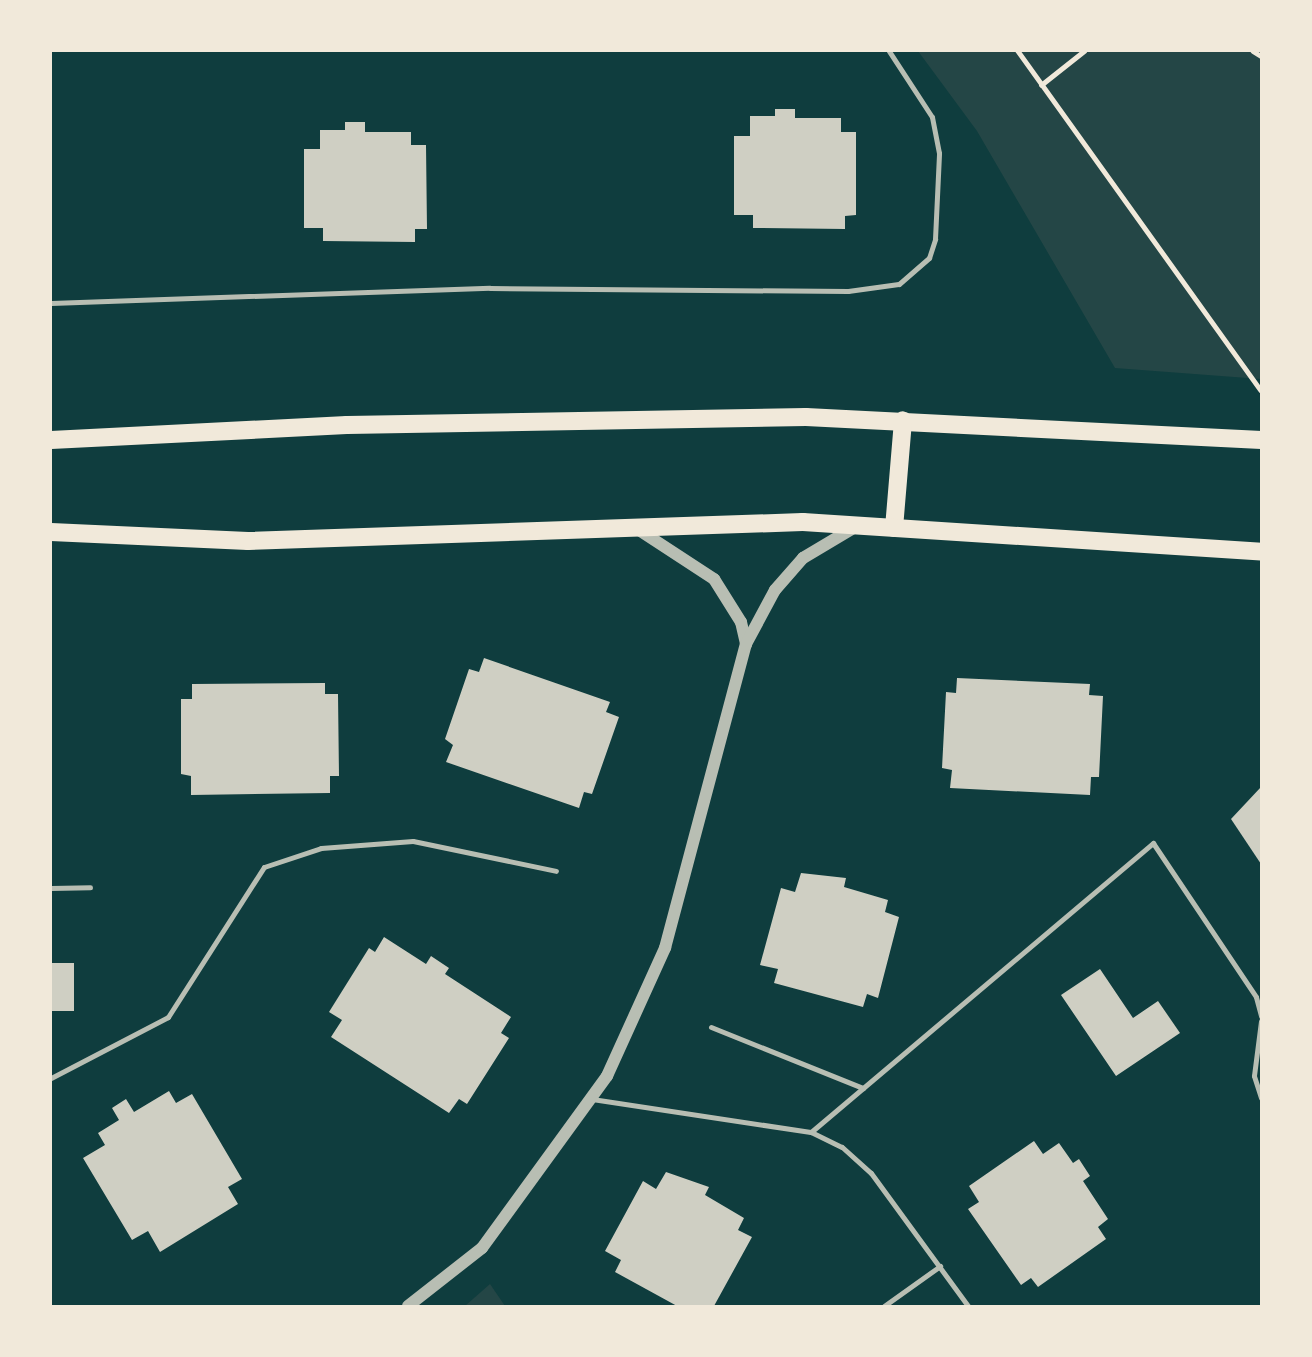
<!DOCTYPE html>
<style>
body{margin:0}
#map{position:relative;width:1312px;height:1357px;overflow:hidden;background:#0f3d3e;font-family:"Fira Sans Condensed",sans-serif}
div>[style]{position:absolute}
.green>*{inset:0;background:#244646}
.building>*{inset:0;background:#cfcfc3;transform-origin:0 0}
.path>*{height:4.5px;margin:-2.25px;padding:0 2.25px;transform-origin:2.25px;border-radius:2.25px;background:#f1e9da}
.service>*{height:5px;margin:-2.5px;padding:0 2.5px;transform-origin:2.5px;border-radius:2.5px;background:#b8beb3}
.tertiary>*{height:12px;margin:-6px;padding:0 6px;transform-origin:6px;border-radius:6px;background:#b8beb3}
.primary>*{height:18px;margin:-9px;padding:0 9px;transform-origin:9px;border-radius:9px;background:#f1e9da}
span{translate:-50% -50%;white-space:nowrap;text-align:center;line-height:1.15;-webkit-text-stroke:7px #f1e9da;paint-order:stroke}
.frame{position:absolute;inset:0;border:52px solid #f1e9da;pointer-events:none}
</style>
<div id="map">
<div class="green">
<div style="clip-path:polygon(918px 51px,1261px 51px,1261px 379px,1115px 368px,977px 131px)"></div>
<div style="clip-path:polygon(490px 1284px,505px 1306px,465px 1306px)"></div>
</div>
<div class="building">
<div style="clip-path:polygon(775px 109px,795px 109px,795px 118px,841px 118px,841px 132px,856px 132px,856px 215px,845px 216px,845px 229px,753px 228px,753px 215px,734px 215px,734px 136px,750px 136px,750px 116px,775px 116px)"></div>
<div style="clip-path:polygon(345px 122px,365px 122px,365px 132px,411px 132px,411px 145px,426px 145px,427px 229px,415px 229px,415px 242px,323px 241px,323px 228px,304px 228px,304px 149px,320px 149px,320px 130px,345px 130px)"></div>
<div style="clip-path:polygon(484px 658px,610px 702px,606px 712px,619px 717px,592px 794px,584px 792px,579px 808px,446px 762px,453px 745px,445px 739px,469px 669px,479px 672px)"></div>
<div style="clip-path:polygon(957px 678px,1090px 684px,1089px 695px,1103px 696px,1099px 777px,1091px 777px,1090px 795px,950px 788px,952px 770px,942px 768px,946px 692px,956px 693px)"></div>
<div style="clip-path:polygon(325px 683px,325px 694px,338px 694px,339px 776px,330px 776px,330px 793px,191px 795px,191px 776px,181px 774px,181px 699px,192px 699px,192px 684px)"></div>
<div style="clip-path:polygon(1261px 787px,1261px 864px,1231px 819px)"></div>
<div style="clip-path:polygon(801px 873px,846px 878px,844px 887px,888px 900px,885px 912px,899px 917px,878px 998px,867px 994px,863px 1007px,774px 983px,778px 969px,760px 965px,781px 888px,795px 892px)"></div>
<div style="clip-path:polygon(384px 937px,426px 964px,431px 956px,449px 968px,445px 974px,511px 1017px,501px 1033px,509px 1038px,467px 1104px,459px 1099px,449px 1113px,331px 1037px,342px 1020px,329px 1012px,369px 948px,375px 952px)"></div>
<div style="left:51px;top:963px;width:23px;height:48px"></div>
<div style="clip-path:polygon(1100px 969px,1133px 1018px,1158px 1001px,1180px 1033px,1116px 1076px,1061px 995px)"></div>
<div style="clip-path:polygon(169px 1091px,176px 1103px,192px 1094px,242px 1179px,228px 1187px,238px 1204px,160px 1252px,148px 1231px,132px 1240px,83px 1158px,105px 1145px,98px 1133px,119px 1120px,112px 1108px,126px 1099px,134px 1112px)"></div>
<div style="clip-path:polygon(1034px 1141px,1043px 1154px,1059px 1143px,1073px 1163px,1079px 1159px,1090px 1176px,1083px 1181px,1108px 1219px,1098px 1227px,1106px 1239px,1038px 1287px,1031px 1278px,1021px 1285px,968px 1209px,979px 1202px,969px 1186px)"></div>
<div style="clip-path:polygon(666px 1172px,709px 1187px,705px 1195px,744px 1218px,738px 1230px,752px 1237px,714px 1306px,677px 1306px,615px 1272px,621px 1260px,605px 1251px,643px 1181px,656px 1189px)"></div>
</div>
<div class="path">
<div style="left:1018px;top:51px;width:417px;rotate:54.4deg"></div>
<div style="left:1253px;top:51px;width:9px;rotate:32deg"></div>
<div style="left:1041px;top:85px;width:55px;rotate:-38.3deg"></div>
</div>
<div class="service">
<div style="left:51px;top:303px;width:439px;rotate:-2deg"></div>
<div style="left:490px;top:288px;width:358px;rotate:0.5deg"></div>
<div style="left:848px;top:291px;width:51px;rotate:-7.8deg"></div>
<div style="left:899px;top:284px;width:40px;rotate:-41deg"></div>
<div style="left:929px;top:258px;width:20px;rotate:-72deg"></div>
<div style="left:935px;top:239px;width:86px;rotate:-87.3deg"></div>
<div style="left:939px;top:153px;width:37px;rotate:-101deg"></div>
<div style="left:932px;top:117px;width:79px;rotate:-123.1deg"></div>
<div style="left:51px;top:888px;width:39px;rotate:-1deg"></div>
<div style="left:1261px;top:1021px;width:55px;rotate:97.3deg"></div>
<div style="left:1254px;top:1076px;width:23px;rotate:72deg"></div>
<div style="left:711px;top:1027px;width:164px;rotate:21.9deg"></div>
<div style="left:51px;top:1078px;width:132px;rotate:-27.5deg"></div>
<div style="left:168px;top:1017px;width:178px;rotate:-57.4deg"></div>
<div style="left:264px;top:867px;width:60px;rotate:-18.4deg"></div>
<div style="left:321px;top:848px;width:92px;rotate:-4.4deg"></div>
<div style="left:413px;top:841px;width:146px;rotate:11.8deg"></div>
<div style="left:592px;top:1099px;width:221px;rotate:8.6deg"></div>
<div style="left:811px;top:1132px;width:34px;rotate:26deg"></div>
<div style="left:842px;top:1147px;width:39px;rotate:42deg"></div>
<div style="left:871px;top:1173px;width:165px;rotate:53.9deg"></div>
<div style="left:811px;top:1132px;width:448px;rotate:-40.2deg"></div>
<div style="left:1153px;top:843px;width:185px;rotate:56.2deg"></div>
<div style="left:1256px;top:997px;width:20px;rotate:75deg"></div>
<div style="left:884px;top:1306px;width:69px;rotate:-35.5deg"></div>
</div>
<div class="tertiary">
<div style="left:639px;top:530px;width:90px;rotate:33.2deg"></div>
<div style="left:714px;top:579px;width:51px;rotate:57.9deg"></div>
<div style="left:741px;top:622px;width:23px;rotate:77deg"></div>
<div style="left:408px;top:1306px;width:94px;rotate:-38.1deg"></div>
<div style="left:482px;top:1248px;width:213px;rotate:-54deg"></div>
<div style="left:607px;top:1076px;width:141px;rotate:-65.6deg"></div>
<div style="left:665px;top:948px;width:315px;rotate:-75.1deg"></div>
<div style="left:746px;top:644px;width:61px;rotate:-61.8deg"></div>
<div style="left:775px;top:590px;width:43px;rotate:-48.8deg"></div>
<div style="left:803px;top:558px;width:61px;rotate:-30.8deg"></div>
</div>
<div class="primary">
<div style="left:51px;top:440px;width:296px;rotate:-2.9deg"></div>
<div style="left:347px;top:425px;width:459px;rotate:-1deg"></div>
<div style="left:806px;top:417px;width:456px;rotate:2.9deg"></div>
<div style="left:894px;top:528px;width:108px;rotate:-85.2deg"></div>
<div style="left:51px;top:532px;width:197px;rotate:2.6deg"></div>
<div style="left:248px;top:541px;width:555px;rotate:-1.96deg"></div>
<div style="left:803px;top:522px;width:459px;rotate:3.7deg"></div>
</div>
<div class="frame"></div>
</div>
